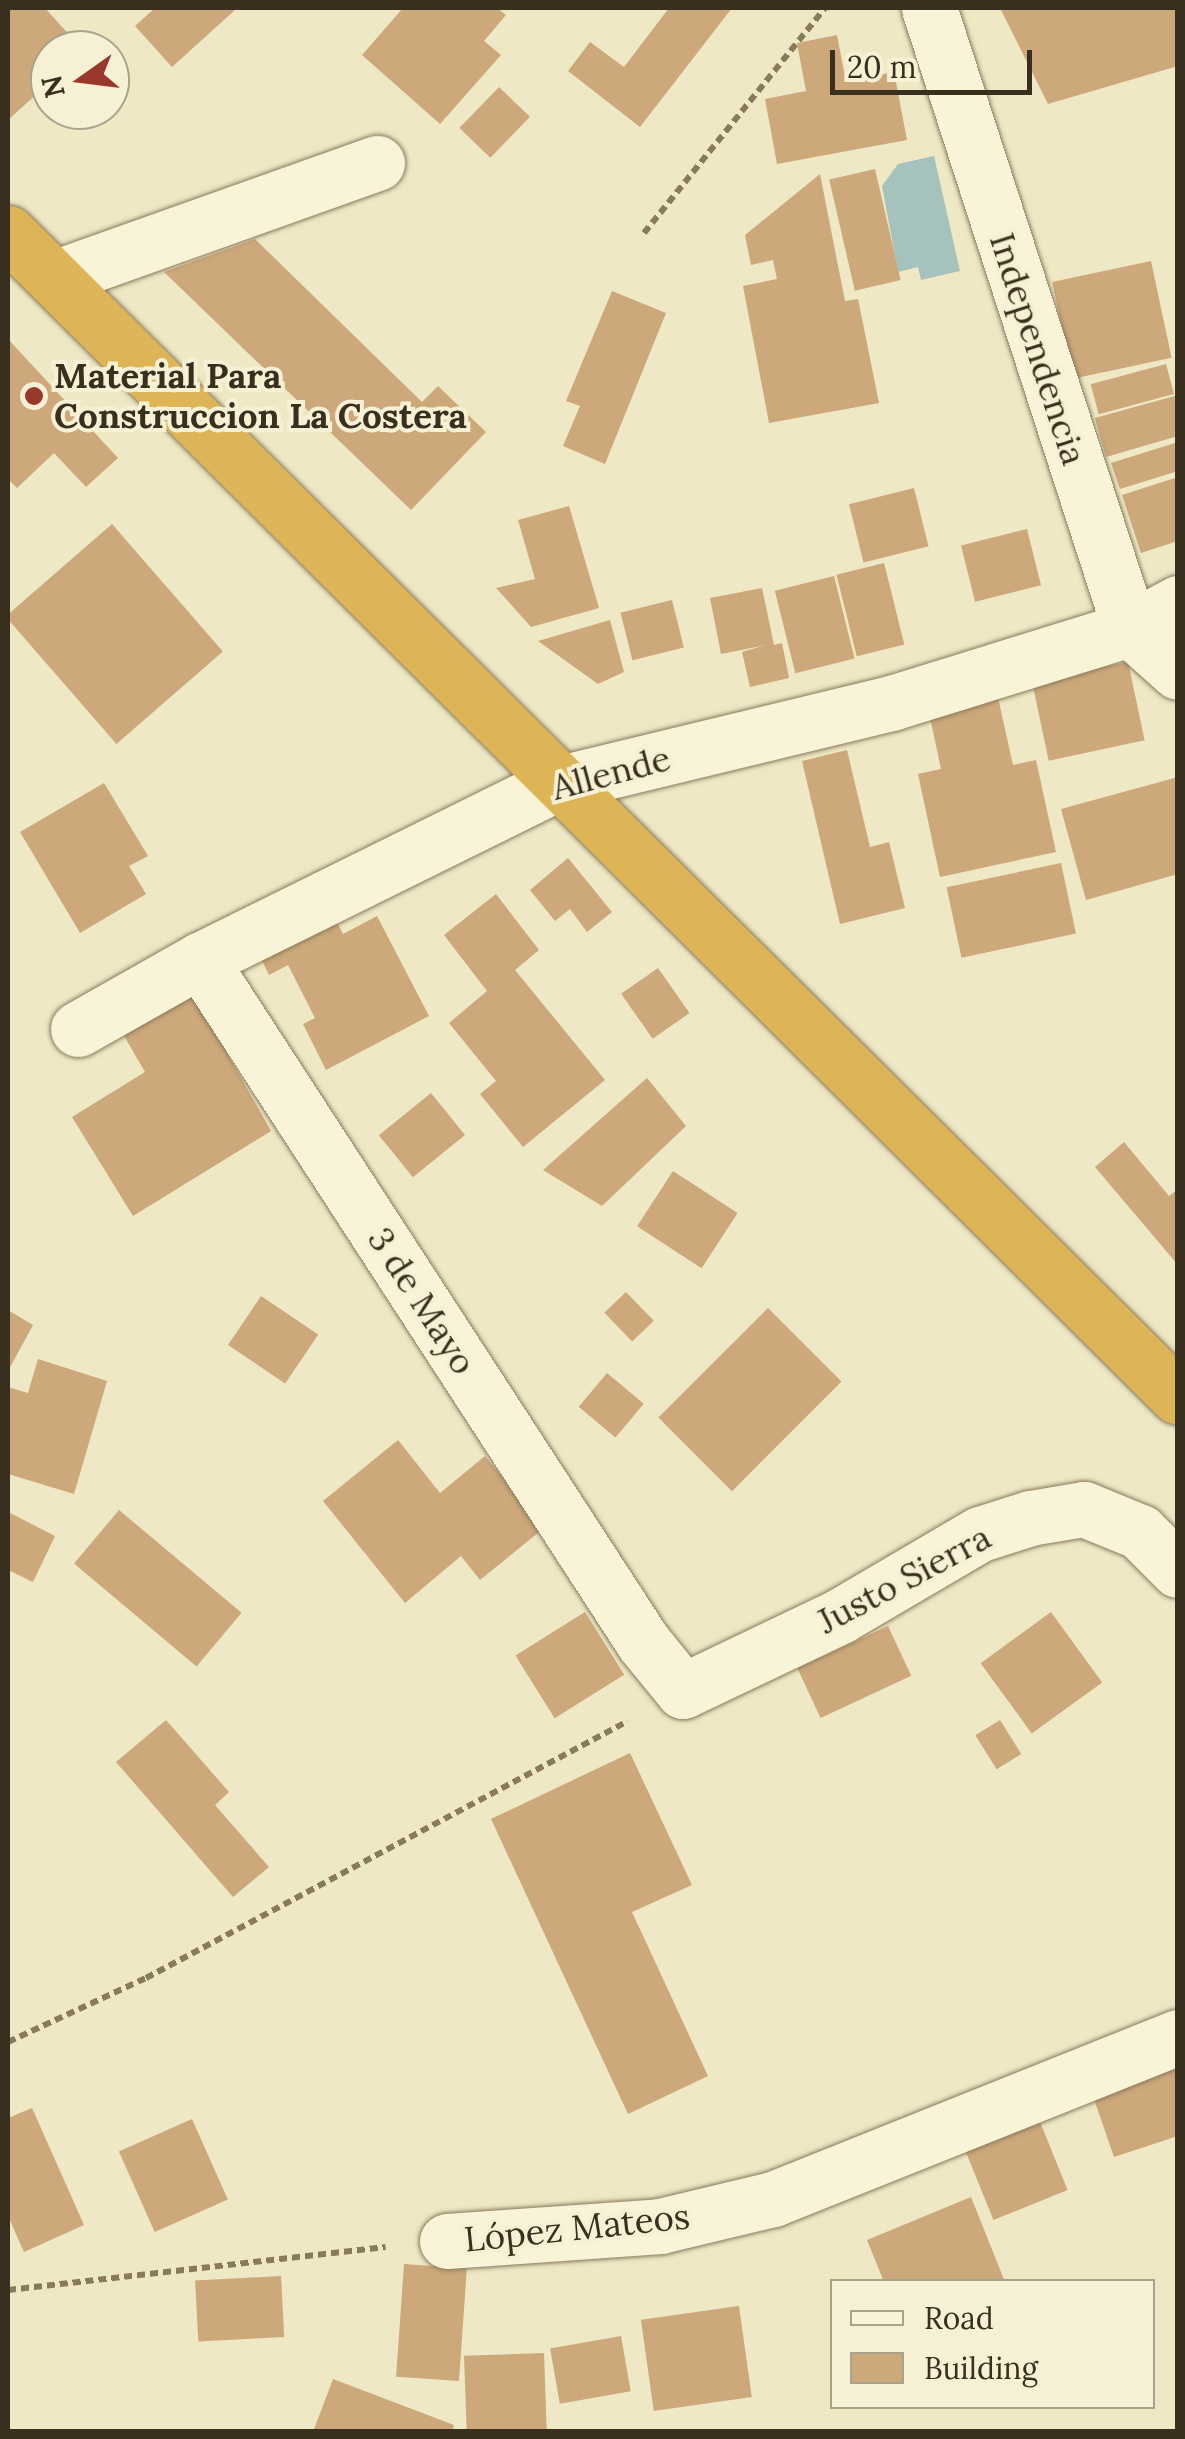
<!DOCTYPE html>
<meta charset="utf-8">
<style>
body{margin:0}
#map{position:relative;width:1185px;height:2439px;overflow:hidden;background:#eee8c5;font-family:Lora,serif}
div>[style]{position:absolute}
.water>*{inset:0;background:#a6c2bd}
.building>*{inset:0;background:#cca87b;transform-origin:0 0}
.path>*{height:6px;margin-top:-3px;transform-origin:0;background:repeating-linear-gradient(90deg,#897a5b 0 8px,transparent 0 13px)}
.roads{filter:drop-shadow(0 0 2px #897a5b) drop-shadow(0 0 2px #897a5b)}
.minor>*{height:55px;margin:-27.5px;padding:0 27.5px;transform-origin:27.5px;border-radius:27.5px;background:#f9f4d8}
.highway>*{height:55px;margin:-27.5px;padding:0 27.5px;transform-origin:27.5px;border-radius:27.5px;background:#ddb456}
.dots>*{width:28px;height:28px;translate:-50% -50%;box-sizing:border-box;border:5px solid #f6f1d4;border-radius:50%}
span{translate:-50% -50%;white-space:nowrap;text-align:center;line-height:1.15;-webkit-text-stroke:8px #f6f1d4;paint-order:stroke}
.street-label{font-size:35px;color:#392f1f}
.poi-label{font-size:35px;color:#392f1f;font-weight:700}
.left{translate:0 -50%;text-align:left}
.frame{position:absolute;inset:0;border:10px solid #392f1f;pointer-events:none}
.legend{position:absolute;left:830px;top:2279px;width:325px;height:130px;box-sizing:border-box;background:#f6f1d4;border:2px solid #aaa38c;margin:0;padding:12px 18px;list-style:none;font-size:30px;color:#392f1f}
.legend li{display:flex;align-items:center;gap:20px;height:50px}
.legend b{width:50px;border:2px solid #aaa38c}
.north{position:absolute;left:30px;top:30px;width:100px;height:100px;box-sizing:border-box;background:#f6f1d4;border:2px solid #aaa38c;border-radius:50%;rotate:256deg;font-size:28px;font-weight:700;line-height:40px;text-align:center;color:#392f1f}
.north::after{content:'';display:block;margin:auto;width:35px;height:45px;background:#98392b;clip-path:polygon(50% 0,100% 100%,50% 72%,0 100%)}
.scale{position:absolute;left:830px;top:50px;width:202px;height:45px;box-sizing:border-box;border:5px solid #392f1f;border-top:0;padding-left:12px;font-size:30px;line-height:35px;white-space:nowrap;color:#392f1f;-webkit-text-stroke:8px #f6f1d4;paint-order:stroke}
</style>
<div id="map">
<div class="water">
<div style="clip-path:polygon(934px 156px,960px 271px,921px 280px,918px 267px,898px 272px,882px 186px,898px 164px)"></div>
</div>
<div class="building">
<div style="clip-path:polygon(8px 8px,45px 8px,83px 50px,50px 50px,50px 82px,8px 120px)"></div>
<div style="clip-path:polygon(155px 8px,233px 8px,235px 10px,172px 67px,135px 26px)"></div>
<div style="clip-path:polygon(403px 8px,497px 8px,506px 15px,484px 41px,501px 55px,440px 124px,362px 55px)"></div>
<div style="clip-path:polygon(669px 8px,732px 8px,640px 127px,568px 71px,590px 42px,624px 67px)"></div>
<div style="clip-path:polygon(1000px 8px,1178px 8px,1178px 66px,1048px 104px)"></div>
<div style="clip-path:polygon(837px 35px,846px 82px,894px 72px,907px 140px,777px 164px,765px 99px,806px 91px,797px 43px)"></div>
<div style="left:499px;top:87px;width:43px;height:57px;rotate:44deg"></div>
<div style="left:875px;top:169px;width:114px;height:47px;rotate:77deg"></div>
<div style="clip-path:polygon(820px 174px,845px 301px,858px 299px,879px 403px,769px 423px,743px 286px,777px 279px,773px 260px,751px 265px,745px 235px)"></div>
<div style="clip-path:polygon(255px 239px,422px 402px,438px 386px,486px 432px,411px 510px,164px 272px)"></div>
<div style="left:1151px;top:261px;width:99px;height:101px;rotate:78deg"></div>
<div style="clip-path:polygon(612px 291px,666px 313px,605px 464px,563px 446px,580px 406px,566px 401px)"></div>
<div style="clip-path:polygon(8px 339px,118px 458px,86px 487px,54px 453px,17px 488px,8px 479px)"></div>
<div style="left:1166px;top:364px;width:31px;height:78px;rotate:75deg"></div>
<div style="clip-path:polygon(1178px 395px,1178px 436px,1106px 457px,1095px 418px)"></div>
<div style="clip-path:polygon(1178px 442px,1178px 471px,1120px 489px,1111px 463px)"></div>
<div style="clip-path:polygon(1178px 477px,1178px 541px,1141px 553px,1122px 495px)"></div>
<div style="left:914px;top:488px;width:60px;height:67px;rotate:76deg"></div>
<div style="clip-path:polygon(569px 506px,599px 608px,531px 627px,496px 588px,535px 579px,518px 520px)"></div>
<div style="left:112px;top:524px;width:169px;height:141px;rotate:49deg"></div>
<div style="left:1027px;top:529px;width:58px;height:68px;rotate:76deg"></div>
<div style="left:884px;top:563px;width:84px;height:49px;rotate:76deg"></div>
<div style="left:834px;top:576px;width:85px;height:61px;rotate:76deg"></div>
<div style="clip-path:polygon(762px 588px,774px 645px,782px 643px,789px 678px,750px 687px,742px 652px,766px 645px,721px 654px,710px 598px)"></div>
<div style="left:672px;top:600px;width:49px;height:53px;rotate:76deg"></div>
<div style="clip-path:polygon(610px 620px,624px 672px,598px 684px,538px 641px)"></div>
<div style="left:1128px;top:662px;width:80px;height:98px;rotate:78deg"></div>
<div style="clip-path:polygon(997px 693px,1013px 765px,1036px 760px,1056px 852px,940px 877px,918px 774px,941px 769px,928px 708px)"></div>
<div style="clip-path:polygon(847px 750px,870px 847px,889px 842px,905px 908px,840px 924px,802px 761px)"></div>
<div style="clip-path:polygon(1178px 777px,1178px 874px,1086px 900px,1061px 809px)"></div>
<div style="clip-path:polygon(104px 783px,148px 856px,129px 866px,146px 894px,80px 933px,20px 832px)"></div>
<div style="clip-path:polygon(568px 858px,612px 912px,587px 932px,570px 909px,555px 921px,530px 890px)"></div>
<div style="left:1061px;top:863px;width:72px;height:117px;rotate:78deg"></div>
<div style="clip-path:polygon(496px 894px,539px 950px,515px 970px,605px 1080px,523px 1147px,480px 1094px,496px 1081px,449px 1023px,487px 991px,444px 935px)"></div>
<div style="clip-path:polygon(327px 903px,343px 934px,377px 916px,429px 1016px,326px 1070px,303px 1024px,315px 1018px,288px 965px,269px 975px,253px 942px)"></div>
<div style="left:658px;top:968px;width:55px;height:45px;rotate:55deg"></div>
<div style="clip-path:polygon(187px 982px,271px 1131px,133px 1216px,72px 1117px,145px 1072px,116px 1022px)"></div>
<div style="clip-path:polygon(647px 1078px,686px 1126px,602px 1206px,543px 1170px)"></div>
<div style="left:431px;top:1093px;width:54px;height:67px;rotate:51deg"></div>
<div style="clip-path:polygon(1124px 1142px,1169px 1196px,1178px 1189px,1178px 1265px,1095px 1167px)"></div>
<div style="left:673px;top:1171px;width:77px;height:66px;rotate:33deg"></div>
<div style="left:626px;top:1292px;width:40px;height:30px;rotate:46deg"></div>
<div style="left:261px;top:1296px;width:69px;height:59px;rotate:34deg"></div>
<div style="left:768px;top:1308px;width:104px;height:155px;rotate:45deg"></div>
<div style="clip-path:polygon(8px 1310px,33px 1325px,8px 1371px)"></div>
<div style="clip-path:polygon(38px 1359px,107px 1381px,74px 1494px,8px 1474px,8px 1387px,28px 1393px)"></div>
<div style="left:607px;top:1373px;width:48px;height:44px;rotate:40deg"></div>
<div style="clip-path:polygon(398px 1440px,440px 1493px,485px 1456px,544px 1528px,480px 1580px,461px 1556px,405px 1603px,323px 1501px)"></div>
<div style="left:119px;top:1510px;width:160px;height:70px;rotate:40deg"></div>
<div style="clip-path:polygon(8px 1512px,55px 1536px,33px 1582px,8px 1570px)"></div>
<div style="left:585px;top:1612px;width:74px;height:82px;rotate:58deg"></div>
<div style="left:1051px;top:1612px;width:87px;height:87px;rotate:54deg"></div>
<div style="left:888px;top:1626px;width:55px;height:100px;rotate:65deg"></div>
<div style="clip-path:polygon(166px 1720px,229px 1792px,215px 1805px,269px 1867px,233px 1897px,116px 1762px)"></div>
<div style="left:1000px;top:1720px;width:40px;height:29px;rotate:58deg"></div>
<div style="clip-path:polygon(630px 1753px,692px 1885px,632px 1912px,708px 2076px,628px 2114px,491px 1819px)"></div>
<div style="clip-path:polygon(1178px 2044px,1178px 2136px,1114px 2157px,1086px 2076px)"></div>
<div style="left:1032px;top:2102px;width:95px;height:80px;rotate:68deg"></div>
<div style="clip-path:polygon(32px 2108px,84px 2225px,24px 2252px,8px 2216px,8px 2118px)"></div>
<div style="left:192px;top:2119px;width:88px;height:80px;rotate:66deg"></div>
<div style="clip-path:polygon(971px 2197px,1005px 2282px,884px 2282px,867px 2240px)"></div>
<div style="left:404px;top:2264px;width:63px;height:113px;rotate:4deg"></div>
<div style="left:281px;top:2276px;width:61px;height:86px;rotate:87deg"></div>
<div style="left:739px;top:2306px;width:92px;height:99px;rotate:82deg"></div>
<div style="left:621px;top:2336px;width:56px;height:72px;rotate:80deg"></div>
<div style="left:544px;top:2353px;width:79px;height:80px;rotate:88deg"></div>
<div style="clip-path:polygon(333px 2379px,454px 2425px,452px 2432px,313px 2432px)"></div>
</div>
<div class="path">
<div style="left:644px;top:233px;width:289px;rotate:-51.2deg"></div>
<div style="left:8px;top:2042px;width:152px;rotate:-24.9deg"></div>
<div style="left:146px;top:1978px;width:546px;rotate:-28.07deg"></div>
<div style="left:8px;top:2290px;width:380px;rotate:-6.5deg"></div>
</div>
<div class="roads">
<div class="minor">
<div style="left:929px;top:8px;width:653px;rotate:72.06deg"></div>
<div style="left:1130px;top:629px;width:64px;rotate:41.9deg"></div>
<div style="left:54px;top:278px;width:343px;rotate:-19.6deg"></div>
<div style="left:200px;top:960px;width:813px;rotate:56.99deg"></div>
<div style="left:643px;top:1642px;width:63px;rotate:50.8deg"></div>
<div style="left:683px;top:1691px;width:174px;rotate:-25.5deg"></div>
<div style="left:840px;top:1616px;width:162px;rotate:-30.4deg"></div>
<div style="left:980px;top:1534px;width:52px;rotate:-17.7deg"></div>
<div style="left:1030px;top:1518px;width:55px;rotate:-9.5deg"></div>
<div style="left:1084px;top:1509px;width:61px;rotate:22.3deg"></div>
<div style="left:1140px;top:1532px;width:54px;rotate:45deg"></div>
<div style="left:78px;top:1029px;width:140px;rotate:-29.5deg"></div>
<div style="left:200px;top:960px;width:397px;rotate:-26.3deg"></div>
<div style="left:556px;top:784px;width:345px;rotate:-13.6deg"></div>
<div style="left:891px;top:703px;width:250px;rotate:-17.2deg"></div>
<div style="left:1130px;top:629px;width:55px;rotate:-28.4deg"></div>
<div style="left:447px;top:2241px;width:214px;rotate:-4deg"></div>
<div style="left:660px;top:2226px;width:116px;rotate:-13.4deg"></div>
<div style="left:773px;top:2199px;width:436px;rotate:-21.8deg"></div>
</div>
<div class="highway">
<div style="left:8px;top:233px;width:1650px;rotate:44.85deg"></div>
</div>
</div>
<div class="dots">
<div style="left:34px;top:396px;background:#98392b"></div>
</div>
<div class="street-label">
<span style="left:1038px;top:349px;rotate:72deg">Independencia</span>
<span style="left:611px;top:773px;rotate:-15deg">Allende</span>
<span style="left:422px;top:1301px;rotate:57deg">3 de Mayo</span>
<span style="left:904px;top:1579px;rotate:-28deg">Justo Sierra</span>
<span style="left:577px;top:2228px;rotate:-6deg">López Mateos</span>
</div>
<div class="poi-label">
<span class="left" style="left:54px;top:396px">Material Para<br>Construccion La Costera</span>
</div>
<div class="frame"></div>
<ul class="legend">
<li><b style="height:12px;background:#f9f4d8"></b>Road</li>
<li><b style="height:28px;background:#cca87b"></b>Building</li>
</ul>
<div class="north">N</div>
<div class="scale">20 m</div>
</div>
